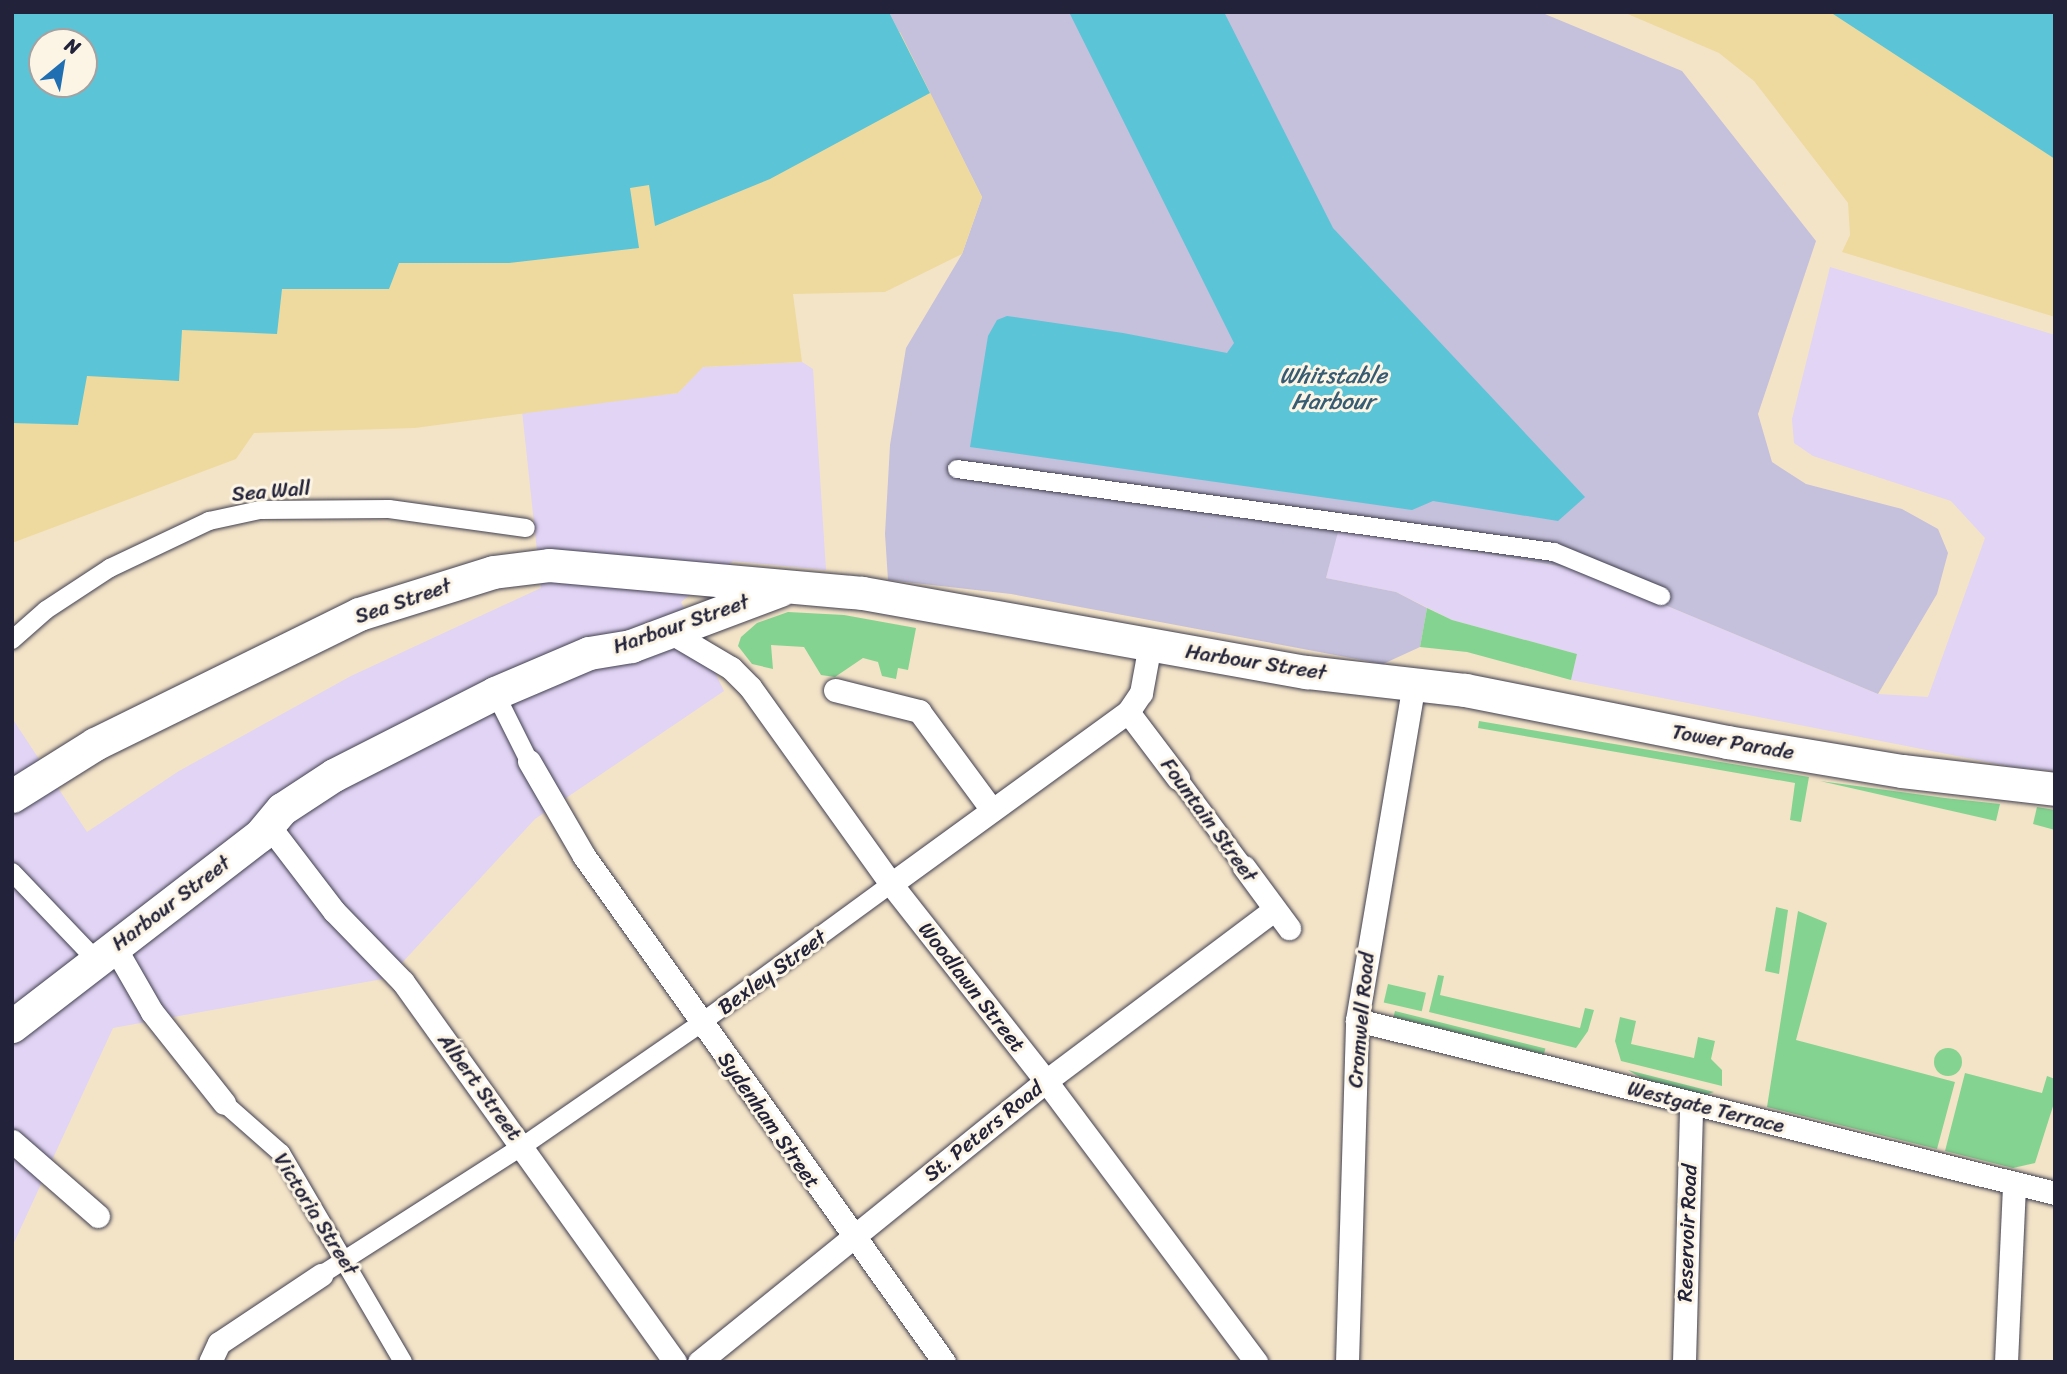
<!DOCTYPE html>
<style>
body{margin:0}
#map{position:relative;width:2067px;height:1374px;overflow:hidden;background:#f3e4c8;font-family:Sriracha,sans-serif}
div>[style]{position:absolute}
.built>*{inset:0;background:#e1d4f4}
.industrial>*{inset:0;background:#c5c0db}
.green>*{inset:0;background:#85d391;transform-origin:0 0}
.round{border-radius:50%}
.sand>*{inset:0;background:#eeda9e}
.water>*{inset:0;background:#5bc4d7}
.roads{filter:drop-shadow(0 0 2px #413f50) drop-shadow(0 0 2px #413f50)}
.pedestrian>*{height:18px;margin:-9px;padding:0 9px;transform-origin:9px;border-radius:9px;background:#fff}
.minor>*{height:23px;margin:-11.5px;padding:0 11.5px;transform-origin:11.5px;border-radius:11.5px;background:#fff}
.secondary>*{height:33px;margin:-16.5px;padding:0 16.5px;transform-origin:16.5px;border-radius:16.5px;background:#fff}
span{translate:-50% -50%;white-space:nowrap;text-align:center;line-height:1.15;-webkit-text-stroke:6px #fcf5e5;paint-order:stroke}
.street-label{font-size:21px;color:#22223b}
.water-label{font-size:23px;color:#365b72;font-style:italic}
.frame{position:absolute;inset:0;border:14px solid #22223b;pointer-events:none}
.north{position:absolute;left:28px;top:28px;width:70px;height:70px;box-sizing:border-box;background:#fcf5e5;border:2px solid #a5a1a1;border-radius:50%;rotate:30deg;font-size:19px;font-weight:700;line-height:28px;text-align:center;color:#22223b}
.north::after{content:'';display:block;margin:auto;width:24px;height:32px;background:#1f6fb2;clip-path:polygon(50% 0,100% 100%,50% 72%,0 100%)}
</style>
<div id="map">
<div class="built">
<div style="clip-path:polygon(1830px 267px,2055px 335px,2055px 771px,2013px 767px,1571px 680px,1577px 654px,1452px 620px,1396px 592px,1326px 578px,1338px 528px,1581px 570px,1878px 694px,1928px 697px,1985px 538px,1951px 501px,1813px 456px,1794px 443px,1792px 419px)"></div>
<div style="clip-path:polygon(802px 362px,813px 369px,826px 570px,733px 561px,681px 602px,724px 691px,535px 819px,388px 978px,113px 1028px,12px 1247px,12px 718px,87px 832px,179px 771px,351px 676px,541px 588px,522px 411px,678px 393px,702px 367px)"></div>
</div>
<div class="industrial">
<div style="clip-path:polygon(889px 12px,1540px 12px,1682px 71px,1816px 241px,1758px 414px,1772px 462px,1806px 484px,1902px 509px,1938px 529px,1948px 553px,1937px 594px,1878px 694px,1581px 570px,1339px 528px,1326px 578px,1396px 592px,1427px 608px,1420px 647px,1383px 664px,1011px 594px,888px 580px,885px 534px,890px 445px,906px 348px,962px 254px,982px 197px)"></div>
</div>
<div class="green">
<div style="clip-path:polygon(1427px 608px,1452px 620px,1577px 654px,1571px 680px,1467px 652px,1420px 647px)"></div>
<div style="clip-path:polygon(788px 612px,844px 615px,916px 628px,908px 670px,898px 668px,896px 679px,882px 676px,878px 662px,863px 658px,835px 677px,821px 675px,804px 647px,771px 645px,773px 669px,752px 664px,738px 646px,741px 637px,757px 623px)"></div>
<div style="clip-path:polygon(1479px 721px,1809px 777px,1801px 822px,1790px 820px,1795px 783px,1478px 728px)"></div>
<div style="clip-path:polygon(1820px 781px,1945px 798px,2000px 804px,1996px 821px)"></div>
<div style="clip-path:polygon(2037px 807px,2055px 810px,2055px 830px,2033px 824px)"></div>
<div style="clip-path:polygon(1776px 907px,1788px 910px,1779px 974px,1765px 971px)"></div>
<div style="clip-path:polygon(1798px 911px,1827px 923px,1796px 1040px,1955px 1082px,1937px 1149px,1767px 1107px)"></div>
<div style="clip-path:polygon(1438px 975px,1444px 976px,1440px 995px,1580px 1028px,1585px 1008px,1594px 1010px,1588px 1031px,1576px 1048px,1429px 1012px)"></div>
<div style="left:1388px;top:984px;width:39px;height:19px;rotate:13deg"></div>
<div style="left:1395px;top:1011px;width:155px;height:6px;rotate:14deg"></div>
<div style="clip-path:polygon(1620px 1017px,1636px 1021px,1631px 1044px,1694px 1058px,1698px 1037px,1715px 1041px,1711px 1059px,1722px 1070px,1722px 1086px,1621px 1061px,1615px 1041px)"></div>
<div class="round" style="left:1934px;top:1048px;width:28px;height:28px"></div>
<div style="clip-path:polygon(1628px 1070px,1714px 1092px,1705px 1095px,1643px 1079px)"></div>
<div style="clip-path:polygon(1965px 1073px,2042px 1093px,2047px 1076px,2055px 1079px,2055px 1100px,2035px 1163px,2013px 1168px,1945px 1151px)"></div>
</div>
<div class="sand">
<div style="clip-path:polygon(1623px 12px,2000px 12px,2055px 50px,2055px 317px,1842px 252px,1850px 235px,1848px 203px,1754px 81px,1719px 53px)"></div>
<div style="clip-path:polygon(900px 32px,982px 197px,962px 254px,885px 292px,793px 294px,802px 362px,703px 367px,678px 393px,415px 428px,254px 433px,236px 459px,12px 543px,12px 321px)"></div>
</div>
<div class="water">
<div style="clip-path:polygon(evenodd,12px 12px,889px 12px,930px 93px,770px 179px,655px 226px,649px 185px,630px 188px,639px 248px,509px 263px,399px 263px,389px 289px,282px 289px,277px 334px,182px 330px,179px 381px,87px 376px,78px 425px,12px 423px,12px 12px,42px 42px,84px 42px,84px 84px,42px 84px,42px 42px)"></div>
<div style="clip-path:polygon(1069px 12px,1224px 12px,1333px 228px,1585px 497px,1558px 521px,1433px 501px,1412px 510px,970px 447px,988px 336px,997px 320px,1007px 316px,1123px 333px,1227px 353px,1234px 343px)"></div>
<div style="clip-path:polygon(1830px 12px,2055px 12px,2055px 159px)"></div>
</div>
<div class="roads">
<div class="pedestrian">
<div style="left:957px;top:469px;width:603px;rotate:7.92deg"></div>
<div style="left:1554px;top:552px;width:116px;rotate:22.4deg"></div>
<div style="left:12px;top:640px;width:45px;rotate:-41.4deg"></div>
<div style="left:46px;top:610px;width:77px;rotate:-33.3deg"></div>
<div style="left:110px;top:568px;width:110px;rotate:-25.4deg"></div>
<div style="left:209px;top:521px;width:52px;rotate:-12.2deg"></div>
<div style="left:260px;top:510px;width:129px;rotate:-0.4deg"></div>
<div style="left:389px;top:509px;width:138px;rotate:7.9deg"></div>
<div style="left:495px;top:693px;width:76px;rotate:63.4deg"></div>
<div style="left:1178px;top:778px;width:111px;rotate:53.4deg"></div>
<div style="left:12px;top:872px;width:120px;rotate:46.3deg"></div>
<div style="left:224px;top:1103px;width:76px;rotate:41.3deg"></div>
<div style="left:281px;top:1153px;width:242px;rotate:59.7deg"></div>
<div style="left:321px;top:1275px;width:240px;rotate:-32.6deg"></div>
<div style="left:523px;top:1146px;width:216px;rotate:-34.6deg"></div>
<div style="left:701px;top:1023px;width:235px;rotate:-36.2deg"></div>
</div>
<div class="minor">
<div style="left:670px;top:632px;width:71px;rotate:30.5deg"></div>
<div style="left:731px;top:668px;width:27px;rotate:45deg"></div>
<div style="left:750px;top:687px;width:242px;rotate:54.4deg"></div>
<div style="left:891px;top:884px;width:251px;rotate:51.8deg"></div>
<div style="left:1046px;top:1081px;width:351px;rotate:53.2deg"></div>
<div style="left:835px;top:690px;width:87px;rotate:14deg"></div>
<div style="left:919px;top:711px;width:123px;rotate:53.6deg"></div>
<div style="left:1128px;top:712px;width:83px;rotate:52.9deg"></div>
<div style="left:529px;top:761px;width:110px;rotate:59.9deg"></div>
<div style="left:584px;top:856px;width:621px;rotate:54.57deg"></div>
<div style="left:269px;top:826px;width:107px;rotate:52.6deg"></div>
<div style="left:334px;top:911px;width:99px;rotate:45.8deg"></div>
<div style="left:403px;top:982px;width:467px;rotate:54.4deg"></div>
<div style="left:1244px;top:867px;width:76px;rotate:53.6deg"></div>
<div style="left:891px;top:884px;width:293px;rotate:-36deg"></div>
<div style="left:1128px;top:712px;width:23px;rotate:-56deg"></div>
<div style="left:1141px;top:693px;width:50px;rotate:-79.6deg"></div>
<div style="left:114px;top:946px;width:76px;rotate:60.1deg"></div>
<div style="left:152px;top:1012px;width:116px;rotate:51.6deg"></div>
<div style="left:1357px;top:1020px;width:719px;rotate:13.92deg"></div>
<div style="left:12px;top:1141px;width:114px;rotate:41.1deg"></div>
<div style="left:210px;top:1362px;width:21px;rotate:-65deg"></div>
<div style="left:219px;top:1343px;width:123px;rotate:-33.7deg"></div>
<div style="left:699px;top:1362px;width:447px;rotate:-39deg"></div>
<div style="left:1046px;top:1081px;width:285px;rotate:-36.9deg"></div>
<div style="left:1347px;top:1362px;width:342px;rotate:-88.3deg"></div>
<div style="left:1357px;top:1020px;width:342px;rotate:-80.4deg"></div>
<div style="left:1684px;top:1362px;width:258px;rotate:-88.4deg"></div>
<div style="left:2006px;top:1362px;width:179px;rotate:-87.4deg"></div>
</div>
<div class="secondary">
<div style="left:12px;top:796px;width:98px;rotate:-32.1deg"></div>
<div style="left:95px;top:744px;width:294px;rotate:-26.2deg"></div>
<div style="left:359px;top:614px;width:140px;rotate:-17.4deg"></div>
<div style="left:493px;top:572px;width:56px;rotate:-7.1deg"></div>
<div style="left:549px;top:565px;width:314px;rotate:5.1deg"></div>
<div style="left:862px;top:593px;width:452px;rotate:10.1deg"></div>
<div style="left:1307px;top:672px;width:159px;rotate:6.5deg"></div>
<div style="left:1465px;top:690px;width:267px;rotate:11.2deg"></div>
<div style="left:1727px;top:742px;width:177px;rotate:9.4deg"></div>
<div style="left:1902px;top:771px;width:154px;rotate:6.7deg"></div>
<div style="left:12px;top:1026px;width:313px;rotate:-37.6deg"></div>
<div style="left:260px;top:835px;width:34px;rotate:-50deg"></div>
<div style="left:282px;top:809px;width:62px;rotate:-33.2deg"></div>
<div style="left:334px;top:775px;width:181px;rotate:-27deg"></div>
<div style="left:495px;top:693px;width:102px;rotate:-23.1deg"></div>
<div style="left:589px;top:653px;width:43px;rotate:-9.5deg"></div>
<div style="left:631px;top:646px;width:159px;rotate:-20.6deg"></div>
</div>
</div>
<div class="street-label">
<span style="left:271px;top:491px;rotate:-5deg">Sea Wall</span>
<span style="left:403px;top:601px;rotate:-19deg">Sea Street</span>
<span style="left:681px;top:624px;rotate:-19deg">Harbour Street</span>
<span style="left:1256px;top:662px;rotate:9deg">Harbour Street</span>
<span style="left:1733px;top:742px;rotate:10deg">Tower Parade</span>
<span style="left:1209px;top:820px;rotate:54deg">Fountain Street</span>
<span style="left:171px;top:903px;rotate:-37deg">Harbour Street</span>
<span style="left:772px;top:972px;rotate:-36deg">Bexley Street</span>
<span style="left:972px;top:987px;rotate:52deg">Woodlawn Street</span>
<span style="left:1361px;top:1020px;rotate:-85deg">Cromwell Road</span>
<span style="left:480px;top:1087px;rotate:54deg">Albert Street</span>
<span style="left:1706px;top:1107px;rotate:14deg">Westgate Terrace</span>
<span style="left:769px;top:1120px;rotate:55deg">Sydenham Street</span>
<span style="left:983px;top:1131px;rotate:-39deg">St. Peters Road</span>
<span style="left:316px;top:1214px;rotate:58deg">Victoria Street</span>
<span style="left:1687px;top:1233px;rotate:-88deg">Reservoir Road</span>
</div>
<div class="water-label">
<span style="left:1333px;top:389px">Whitstable<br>Harbour</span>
</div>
<div class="frame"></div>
<div class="north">N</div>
</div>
